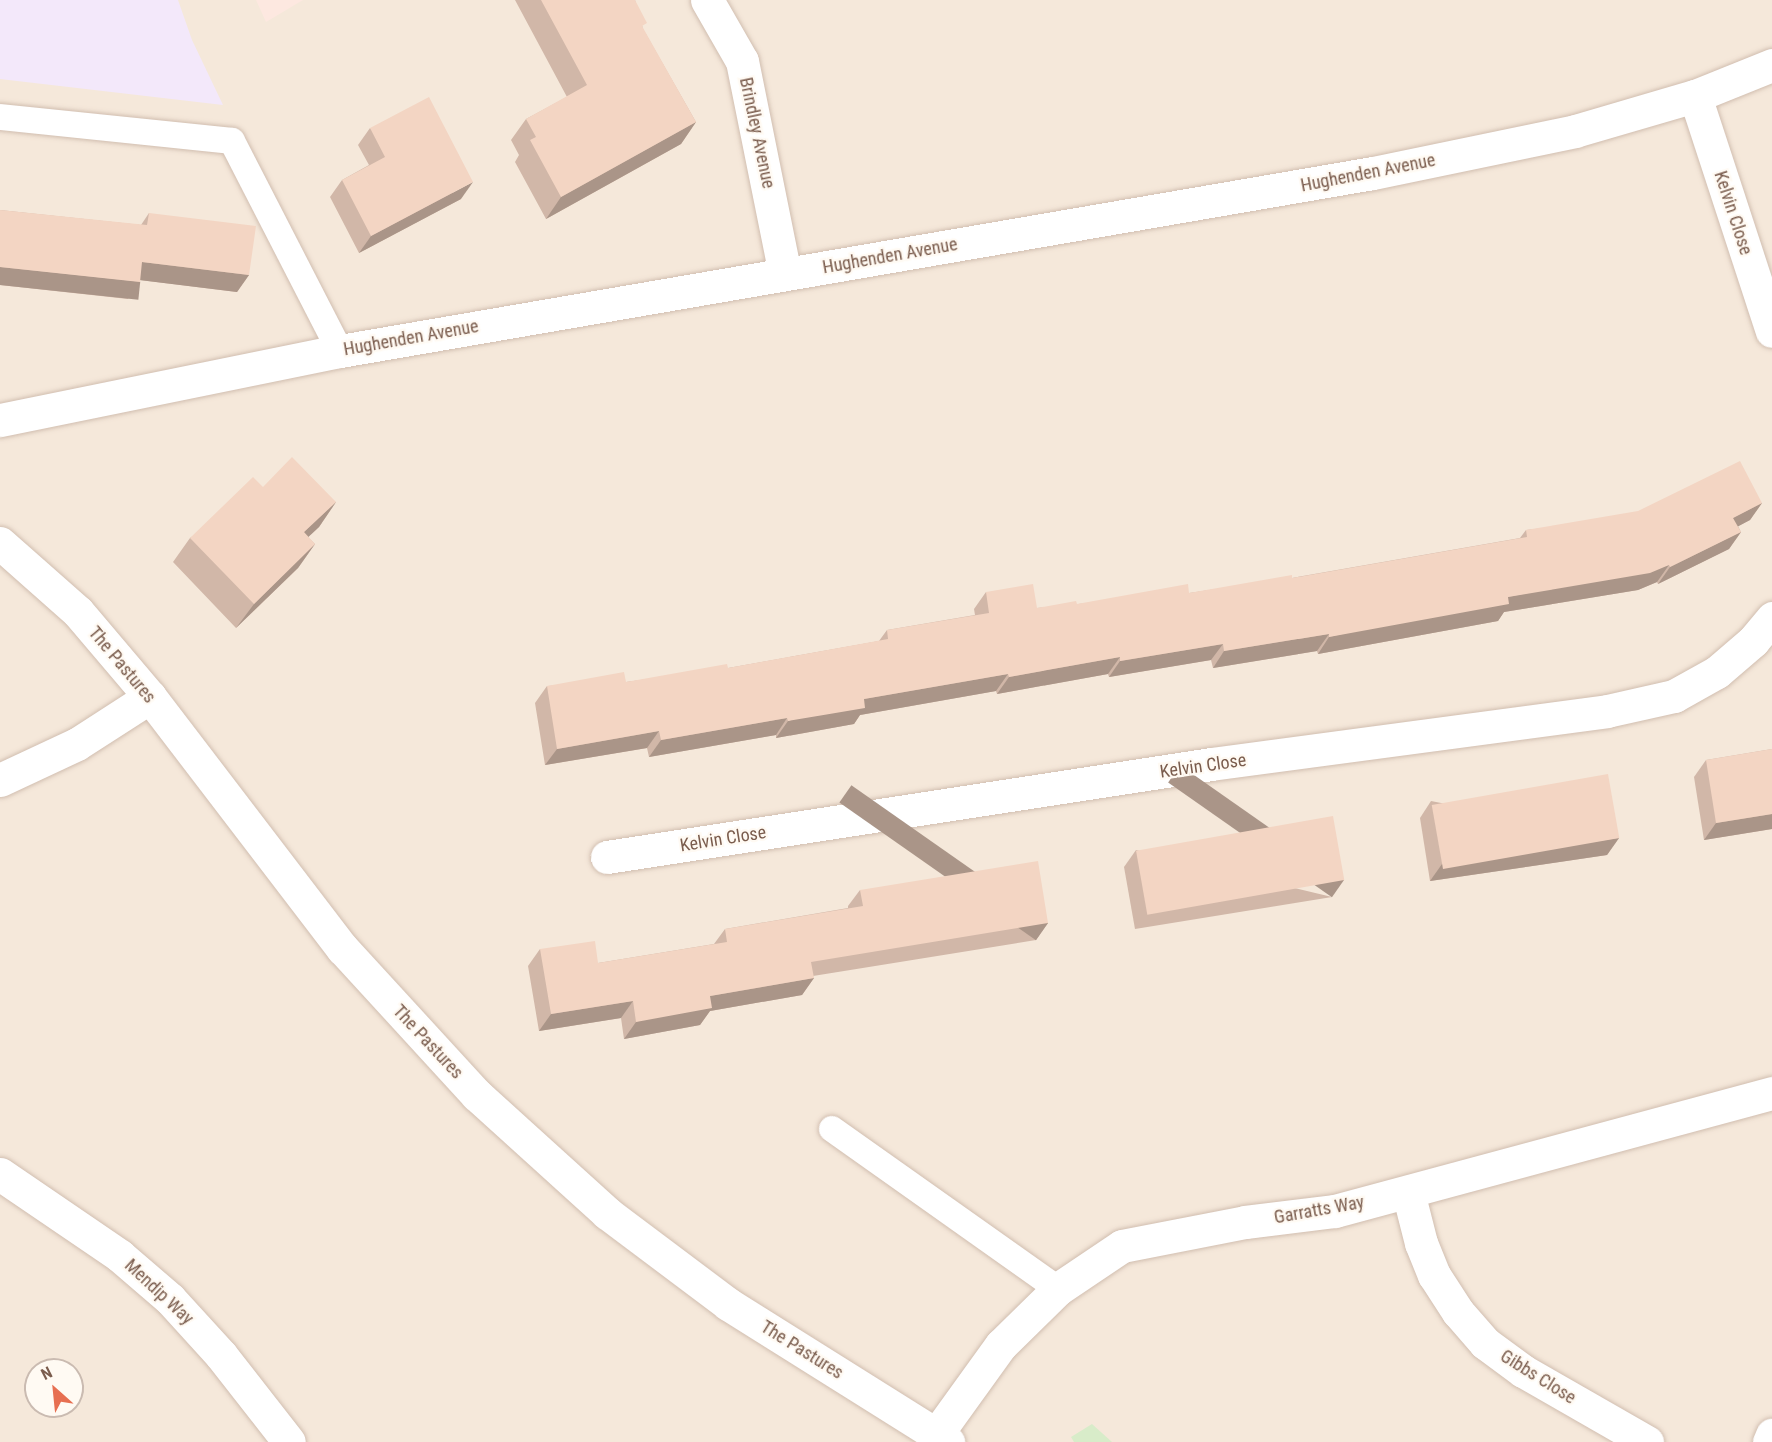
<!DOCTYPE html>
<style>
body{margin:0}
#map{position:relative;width:1772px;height:1442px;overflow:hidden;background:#fdf6ec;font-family:"Roboto Condensed",sans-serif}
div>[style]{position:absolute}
.residential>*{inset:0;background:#f5e8da}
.commercial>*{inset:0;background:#fde8e0}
.education>*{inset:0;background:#f3e8fa}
.green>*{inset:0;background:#d8ecc9}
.roads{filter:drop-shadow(0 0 2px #d1beb0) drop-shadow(0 0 2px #d1beb0)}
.service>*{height:26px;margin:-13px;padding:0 13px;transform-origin:13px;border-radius:13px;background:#fff}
.minor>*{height:33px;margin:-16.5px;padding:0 16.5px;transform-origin:16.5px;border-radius:16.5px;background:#fff}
.tertiary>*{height:33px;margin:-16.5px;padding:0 16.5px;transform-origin:16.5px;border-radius:16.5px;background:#fff}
.wall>*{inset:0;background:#d1b7a8}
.shaded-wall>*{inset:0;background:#aa9588;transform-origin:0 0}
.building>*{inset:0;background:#f3d5c3;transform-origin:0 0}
span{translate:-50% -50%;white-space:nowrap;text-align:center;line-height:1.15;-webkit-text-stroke:4.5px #fffaf3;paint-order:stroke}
.street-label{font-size:18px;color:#7a5c4d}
.north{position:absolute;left:24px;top:1358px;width:60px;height:60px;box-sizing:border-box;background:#fffaf3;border:2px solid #cabbb1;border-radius:50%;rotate:333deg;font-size:16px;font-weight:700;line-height:24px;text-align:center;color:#7a5c4d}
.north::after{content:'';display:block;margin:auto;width:21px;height:27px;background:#e76f51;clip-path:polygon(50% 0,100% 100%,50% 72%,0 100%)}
</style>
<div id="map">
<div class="residential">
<div style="clip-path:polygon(evenodd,0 0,1772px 0,1772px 1442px,0 1442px,0 0,36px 1370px,72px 1370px,72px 1406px,36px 1406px,36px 1370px)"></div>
</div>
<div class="commercial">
<div style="clip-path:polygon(256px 0,303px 0,266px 22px)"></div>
</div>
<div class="education">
<div style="clip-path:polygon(0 0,178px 0,192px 40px,223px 105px,0 79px)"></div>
</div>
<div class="green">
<div style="clip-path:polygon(1092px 1424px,1112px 1442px,1074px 1442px,1071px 1437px)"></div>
</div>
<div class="roads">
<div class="service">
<div style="left:0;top:117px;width:233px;rotate:5.9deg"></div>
<div style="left:232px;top:141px;width:236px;rotate:62.8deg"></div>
<div style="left:832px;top:1129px;width:277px;rotate:35.3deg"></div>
</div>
<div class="minor">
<div style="left:707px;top:0;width:70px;rotate:60.2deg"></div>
<div style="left:742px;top:61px;width:217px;rotate:78.6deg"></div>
<div style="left:1695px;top:96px;width:247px;rotate:71.9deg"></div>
<div style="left:0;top:780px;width:85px;rotate:-25.1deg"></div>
<div style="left:77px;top:744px;width:87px;rotate:-32.8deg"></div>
<div style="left:607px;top:857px;width:611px;rotate:-8.75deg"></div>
<div style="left:1211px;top:764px;width:400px;rotate:-7.6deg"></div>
<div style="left:1607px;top:711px;width:69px;rotate:-12.6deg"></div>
<div style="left:1674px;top:696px;width:49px;rotate:-29.2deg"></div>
<div style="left:1717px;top:672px;width:48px;rotate:-40.7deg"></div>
<div style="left:1753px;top:641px;width:30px;rotate:-50deg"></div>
<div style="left:0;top:1174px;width:145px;rotate:34.3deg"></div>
<div style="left:120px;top:1256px;width:66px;rotate:40.7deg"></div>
<div style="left:170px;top:1299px;width:76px;rotate:47.7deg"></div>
<div style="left:221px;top:1355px;width:110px;rotate:52deg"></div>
<div style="left:1408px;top:1192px;width:53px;rotate:75.7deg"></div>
<div style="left:1421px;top:1243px;width:35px;rotate:68deg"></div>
<div style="left:1434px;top:1275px;width:44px;rotate:57deg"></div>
<div style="left:1458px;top:1312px;width:41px;rotate:48.9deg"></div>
<div style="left:1485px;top:1343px;width:47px;rotate:36.4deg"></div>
<div style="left:1523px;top:1371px;width:143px;rotate:29.8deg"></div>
<div style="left:936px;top:1435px;width:111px;rotate:-54.2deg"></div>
<div style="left:1001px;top:1345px;width:80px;rotate:-44.5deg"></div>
<div style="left:1058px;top:1289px;width:77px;rotate:-33.9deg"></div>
<div style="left:1122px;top:1246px;width:125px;rotate:-11deg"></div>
<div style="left:1245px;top:1222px;width:91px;rotate:-7deg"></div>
<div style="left:1335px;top:1211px;width:453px;rotate:-15.1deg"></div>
<div style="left:1769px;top:1442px;width:8px;rotate:-67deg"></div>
</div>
<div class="tertiary">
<div style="left:0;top:420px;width:347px;rotate:-11.5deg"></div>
<div style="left:340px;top:351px;width:1048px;rotate:-9.78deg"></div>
<div style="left:1373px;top:173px;width:206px;rotate:-11.7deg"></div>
<div style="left:1575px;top:131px;width:125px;rotate:-16.3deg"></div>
<div style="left:1695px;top:96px;width:83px;rotate:-21.9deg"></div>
<div style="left:0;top:543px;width:104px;rotate:41.5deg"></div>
<div style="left:78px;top:612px;width:111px;rotate:49.7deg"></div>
<div style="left:150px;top:697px;width:317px;rotate:52.6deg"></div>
<div style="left:343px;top:949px;width:198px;rotate:47.5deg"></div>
<div style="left:477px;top:1095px;width:176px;rotate:42.2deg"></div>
<div style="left:607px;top:1213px;width:151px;rotate:36.9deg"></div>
<div style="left:728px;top:1304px;width:260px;rotate:32.1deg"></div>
</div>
</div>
<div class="wall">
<div style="clip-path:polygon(515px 0,635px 0,643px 29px,696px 122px,681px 144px,546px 219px,515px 162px,519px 155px,511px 140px,526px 119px,567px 97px)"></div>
<div style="clip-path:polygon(370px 128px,461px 199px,359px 253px,330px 197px,342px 180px,369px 165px,358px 145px)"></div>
<div style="clip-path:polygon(0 210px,141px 225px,149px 213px,249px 275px,237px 292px,140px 280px,140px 282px,128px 299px,0 285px)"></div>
<div style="clip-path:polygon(263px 487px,336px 502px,319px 527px,308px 537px,315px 544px,298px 568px,236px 628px,173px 562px,190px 538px)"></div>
<div style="clip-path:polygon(1762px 503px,1750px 520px,1738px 526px,1741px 532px,1729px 549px,1658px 584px,1657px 582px,1638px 590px,1504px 612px,1498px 621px,1318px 654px,1317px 651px,1213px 668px,1211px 660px,1109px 677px,1108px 674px,997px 694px,996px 691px,860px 715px,854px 724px,776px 738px,776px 735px,649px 757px,647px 748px,545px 765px,535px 703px,547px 686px,626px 682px,728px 668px,879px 641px,887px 630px,975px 615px,974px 609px,986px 592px,1037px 608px,1189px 593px,1292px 578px,1520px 538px,1526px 530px)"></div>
<div style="clip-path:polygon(1772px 749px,1772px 829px,1704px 840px,1694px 777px,1706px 760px)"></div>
<div style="clip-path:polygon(1431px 801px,1619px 838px,1607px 855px,1430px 881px,1420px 818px)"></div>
<div style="clip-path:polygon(1136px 850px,1332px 897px,1135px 929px,1124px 867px)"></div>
<div style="clip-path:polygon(860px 890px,1048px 923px,1036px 940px,813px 976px,814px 978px,802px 995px,710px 1011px,700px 1025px,624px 1039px,621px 1018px,539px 1031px,528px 966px,540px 949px,598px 963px,714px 944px,725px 929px,848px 908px,848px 906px)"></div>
</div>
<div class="shaded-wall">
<div style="clip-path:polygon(696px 122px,681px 144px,546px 219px,561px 197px)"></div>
<div style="clip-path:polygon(473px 182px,461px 199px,359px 253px,371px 236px)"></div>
<div style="clip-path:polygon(142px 262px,249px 275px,237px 292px,131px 279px)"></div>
<div style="left:0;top:267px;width:141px;height:18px;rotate:6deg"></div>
<div style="clip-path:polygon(336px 502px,319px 527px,287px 557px,304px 532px)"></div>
<div style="clip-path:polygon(1762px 503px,1750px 520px,1722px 535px,1733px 518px)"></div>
<div style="clip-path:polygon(1741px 532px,1729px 549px,1658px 584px,1670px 567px)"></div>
<div style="clip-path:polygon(315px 544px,298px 568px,236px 628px,254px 604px)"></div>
<div style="clip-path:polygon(1669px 565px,1657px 582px,1638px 590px,1504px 612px,1498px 621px,1318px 654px,1329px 637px,1508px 597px)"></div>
<div style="clip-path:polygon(1329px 634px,1317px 651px,1213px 668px,1224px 651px)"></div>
<div style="clip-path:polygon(1223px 644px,1211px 660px,1109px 677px,1120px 661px)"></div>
<div style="clip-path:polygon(1120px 657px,1108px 674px,997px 694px,1009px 677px)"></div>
<div style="clip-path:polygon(1008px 674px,996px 691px,860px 715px,854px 724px,776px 738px,788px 721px,864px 699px)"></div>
<div style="clip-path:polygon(787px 718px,776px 735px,649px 757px,661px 740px)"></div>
<div style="clip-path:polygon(659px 731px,647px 748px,545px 765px,557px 749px)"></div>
<div style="clip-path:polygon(1772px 814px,1772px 829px,1704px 840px,1716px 823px)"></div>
<div style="clip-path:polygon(1619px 838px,1607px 855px,1430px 881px,1442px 864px)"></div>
<div style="left:1344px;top:880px;width:21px;height:200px;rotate:125deg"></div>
<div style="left:1048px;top:923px;width:21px;height:240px;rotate:125deg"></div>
<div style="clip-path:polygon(814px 978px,802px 995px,710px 1011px,700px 1025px,624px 1039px,636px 1022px,710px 996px)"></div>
<div style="clip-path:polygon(633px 1001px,621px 1018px,539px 1031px,551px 1014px)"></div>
</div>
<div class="building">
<div style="clip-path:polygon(541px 0,635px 0,647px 23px,642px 26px,696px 122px,561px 197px,530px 140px,536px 137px,526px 119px,587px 85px)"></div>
<div style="clip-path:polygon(429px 97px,473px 182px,371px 236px,342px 180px,385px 157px,370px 128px)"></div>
<div style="clip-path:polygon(0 210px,147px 225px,149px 213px,256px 226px,249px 275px,142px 262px,140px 282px,0 267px)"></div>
<div style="clip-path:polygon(292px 457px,336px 502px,304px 532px,315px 544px,254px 604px,190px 538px,253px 477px,263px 487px)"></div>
<div style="clip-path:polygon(1740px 461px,1762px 503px,1733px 518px,1741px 532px,1670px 567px,1669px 565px,1650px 573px,1508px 597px,1509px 604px,1329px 637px,1329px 634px,1224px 651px,1223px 644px,1120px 661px,1120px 657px,1009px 677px,1008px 674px,864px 699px,865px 708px,788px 721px,787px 718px,661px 740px,659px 731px,557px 749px,547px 686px,624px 672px,626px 682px,727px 664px,728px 668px,888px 639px,887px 630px,989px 613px,986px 592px,1033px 584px,1037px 608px,1076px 601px,1077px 604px,1188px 584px,1189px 593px,1292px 575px,1292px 578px,1527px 537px,1526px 530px,1638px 511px)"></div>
<div style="clip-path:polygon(1772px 749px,1772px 814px,1716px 823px,1706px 760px)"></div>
<div style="left:1608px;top:774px;width:65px;height:179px;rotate:80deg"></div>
<div style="left:1333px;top:816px;width:65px;height:200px;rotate:80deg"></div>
<div style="clip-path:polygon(1038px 861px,1048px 923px,811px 962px,814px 978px,710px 996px,712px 1008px,636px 1022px,633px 1001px,551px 1014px,540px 949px,595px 941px,598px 963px,727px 942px,725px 929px,863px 906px,860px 890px)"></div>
</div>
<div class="street-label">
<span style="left:757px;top:133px;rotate:78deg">Brindley Avenue</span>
<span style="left:1368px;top:173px;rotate:-11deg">Hughenden Avenue</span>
<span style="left:1733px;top:213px;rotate:72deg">Kelvin Close</span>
<span style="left:890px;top:256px;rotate:-10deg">Hughenden Avenue</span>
<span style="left:411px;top:338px;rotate:-10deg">Hughenden Avenue</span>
<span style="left:122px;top:665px;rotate:50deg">The Pastures</span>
<span style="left:1203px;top:766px;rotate:-8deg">Kelvin Close</span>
<span style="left:723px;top:839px;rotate:-9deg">Kelvin Close</span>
<span style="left:428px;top:1042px;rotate:47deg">The Pastures</span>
<span style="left:1319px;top:1210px;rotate:-10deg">Garratts Way</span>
<span style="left:159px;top:1292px;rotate:43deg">Mendip Way</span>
<span style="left:802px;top:1350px;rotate:32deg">The Pastures</span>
<span style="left:1538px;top:1377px;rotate:32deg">Gibbs Close</span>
</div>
<div class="north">N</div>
</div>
